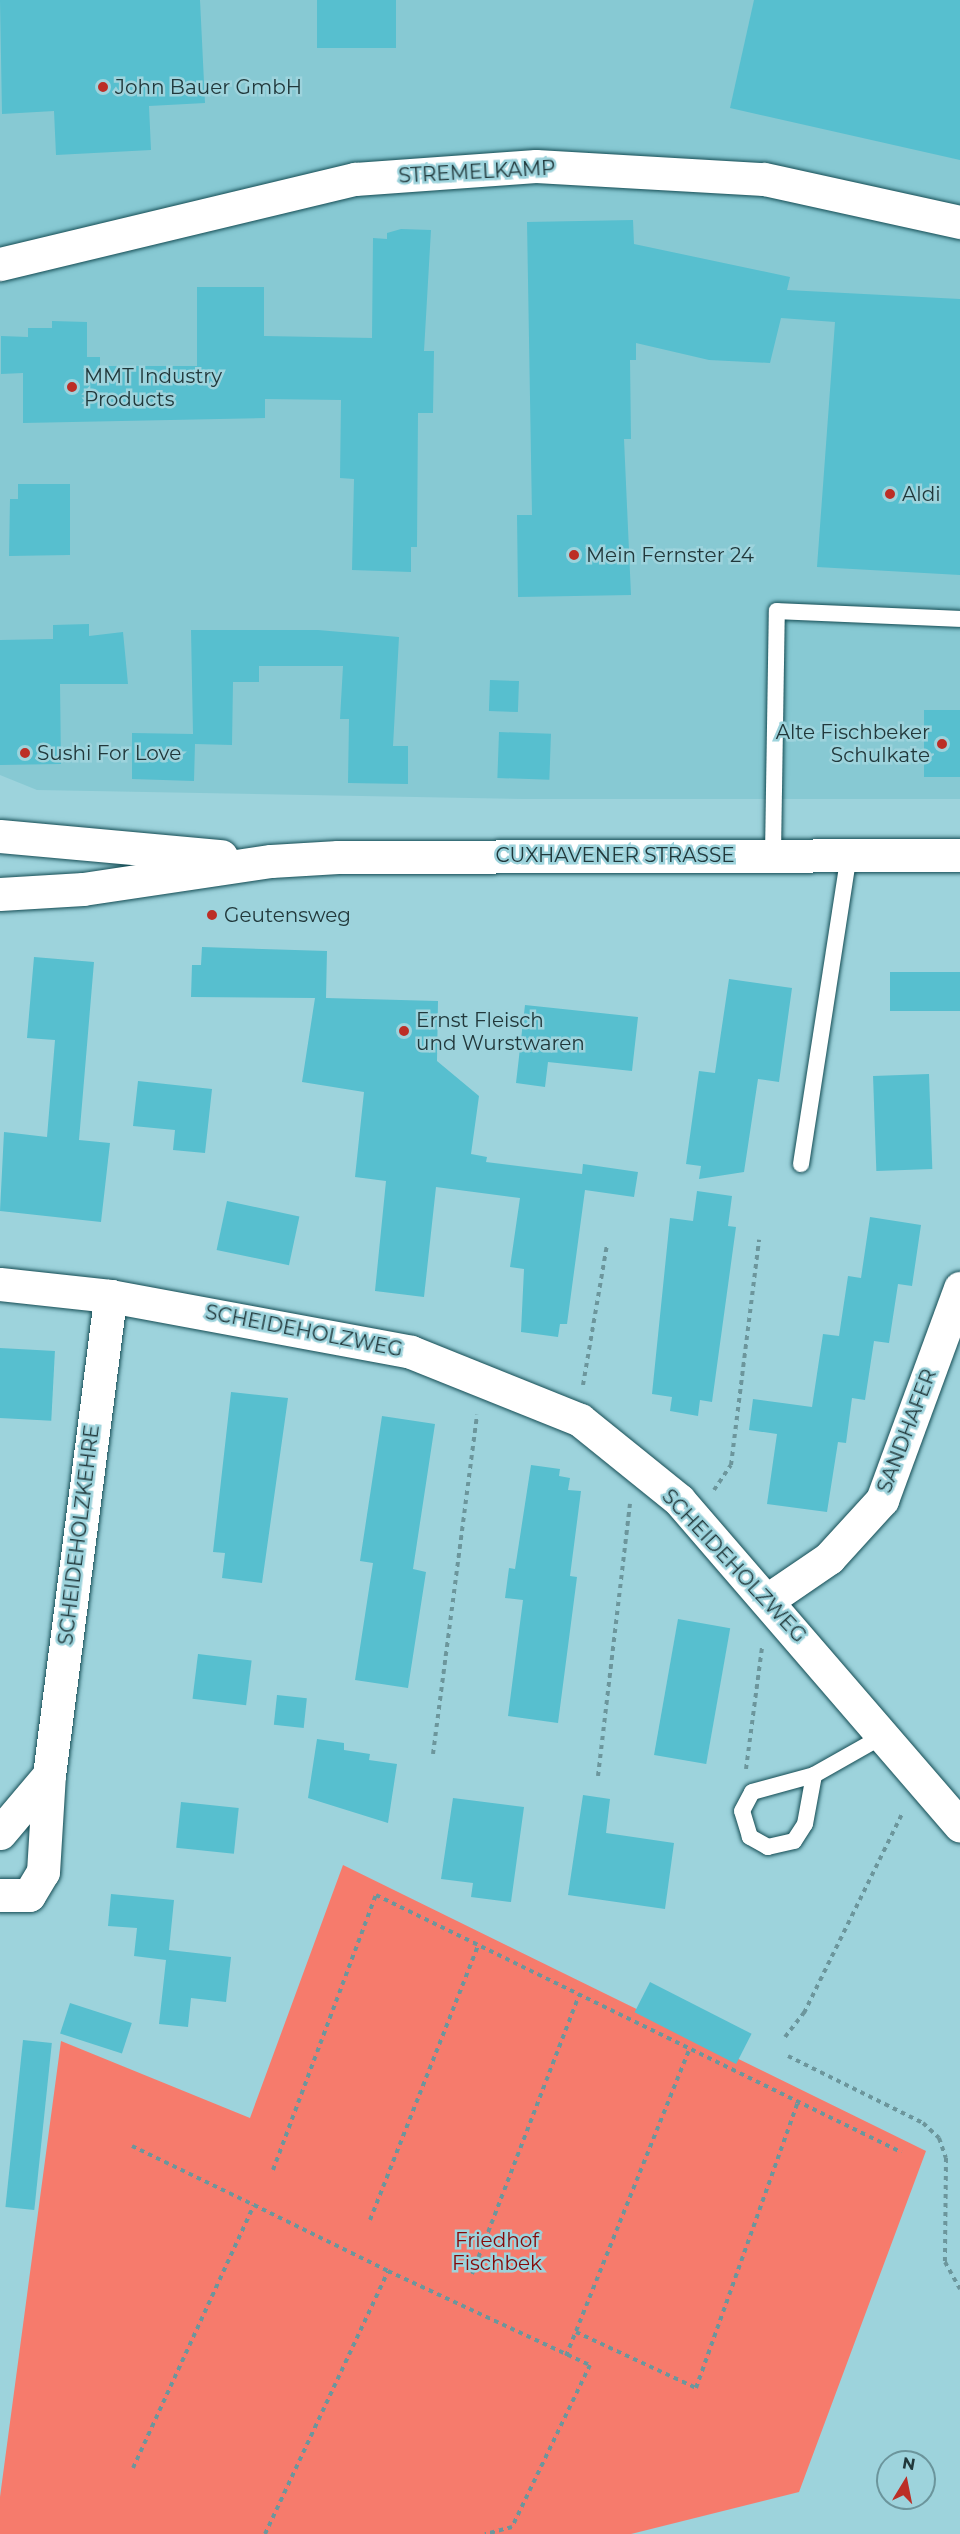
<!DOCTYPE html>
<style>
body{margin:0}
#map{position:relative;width:960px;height:2534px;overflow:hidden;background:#9dd3dc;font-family:Montserrat,sans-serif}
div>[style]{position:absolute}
.built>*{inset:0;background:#87c9d3}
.green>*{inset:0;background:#f67b6c}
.building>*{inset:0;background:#57bfcf;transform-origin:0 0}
.path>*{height:4px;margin-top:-2px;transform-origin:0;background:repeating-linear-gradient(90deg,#6c969c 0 4.5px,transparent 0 9px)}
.roads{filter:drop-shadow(0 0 2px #144c54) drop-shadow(0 0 2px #144c54)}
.lane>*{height:16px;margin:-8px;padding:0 8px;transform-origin:8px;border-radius:8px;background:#fff}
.street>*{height:33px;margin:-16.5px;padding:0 16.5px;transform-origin:16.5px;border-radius:16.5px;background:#fff}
.primary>*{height:33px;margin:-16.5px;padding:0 16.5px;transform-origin:16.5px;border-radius:16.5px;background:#fff}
.dots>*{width:16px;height:16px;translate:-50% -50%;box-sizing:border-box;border:3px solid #9dd3dc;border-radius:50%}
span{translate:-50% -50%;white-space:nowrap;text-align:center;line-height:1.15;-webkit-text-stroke:5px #9dd3dc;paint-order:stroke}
.poi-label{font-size:20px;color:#21383b}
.left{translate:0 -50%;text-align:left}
.right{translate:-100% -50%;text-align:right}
.street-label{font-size:20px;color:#21383b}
.park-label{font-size:20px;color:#860909}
.north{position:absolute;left:876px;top:2450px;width:60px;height:60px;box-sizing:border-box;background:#9dd3dc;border:2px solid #6b959c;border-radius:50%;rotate:10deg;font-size:16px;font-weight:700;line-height:24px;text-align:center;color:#21383b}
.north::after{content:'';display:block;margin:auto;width:21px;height:27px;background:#bc2e26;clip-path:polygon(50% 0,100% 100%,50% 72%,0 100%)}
</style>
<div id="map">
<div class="built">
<div style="clip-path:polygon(0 0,960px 0,960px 799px,523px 799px,37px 790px,0 775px)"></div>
</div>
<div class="green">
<div style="clip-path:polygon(343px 1865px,926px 2151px,799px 2492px,631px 2534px,0 2534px,0 2497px,61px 2041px,250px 2118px)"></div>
</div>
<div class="building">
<div style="clip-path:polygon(0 0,200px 0,205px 103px,149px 106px,151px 150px,56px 155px,54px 111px,2px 114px)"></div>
<div style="left:317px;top:0;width:79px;height:48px"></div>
<div style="clip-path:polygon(754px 0,960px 0,960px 160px,730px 108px)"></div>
<div style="clip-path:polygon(633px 220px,634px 244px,790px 277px,787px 290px,960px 299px,960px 575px,817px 567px,835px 322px,781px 318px,770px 363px,709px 360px,636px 343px,636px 360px,630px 360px,631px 439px,624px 439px,631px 595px,518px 597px,517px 515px,532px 515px,527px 222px)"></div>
<div style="clip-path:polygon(401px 229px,431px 230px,424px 351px,434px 351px,433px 413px,418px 413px,417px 547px,411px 547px,411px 572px,352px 570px,354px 479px,340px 478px,341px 400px,265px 399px,265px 418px,23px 423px,23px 373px,1px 374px,1px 336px,28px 337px,28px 328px,52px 328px,52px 321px,87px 322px,87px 357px,100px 357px,100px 366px,197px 366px,197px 287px,264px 287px,264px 336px,372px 338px,373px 238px,387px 239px,387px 233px)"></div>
<div style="clip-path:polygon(18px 484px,70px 484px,70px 555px,9px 556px,10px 499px,18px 499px)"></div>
<div style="clip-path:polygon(89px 624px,89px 636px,123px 632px,128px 684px,60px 684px,61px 764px,0 765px,0 640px,53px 639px,53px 625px)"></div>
<div style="clip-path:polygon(191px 630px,318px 630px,399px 637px,393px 746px,408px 746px,408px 784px,348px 783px,349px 719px,340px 719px,343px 666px,259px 666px,259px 682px,233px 682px,232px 745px,195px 744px,194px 781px,132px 779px,132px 733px,193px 734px)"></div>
<div style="left:490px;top:680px;width:29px;height:31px;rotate:2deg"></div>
<div style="left:924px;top:710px;width:36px;height:67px"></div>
<div style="left:499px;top:732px;width:52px;height:46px;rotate:2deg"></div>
<div style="clip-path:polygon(202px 947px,327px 951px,326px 998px,438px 1001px,437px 1061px,479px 1096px,471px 1154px,487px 1157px,486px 1162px,582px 1174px,583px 1164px,638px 1172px,634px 1197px,585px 1190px,567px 1324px,560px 1324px,558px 1337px,521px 1332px,524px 1269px,510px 1267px,520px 1198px,436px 1187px,424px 1297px,375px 1291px,386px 1181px,355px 1177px,364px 1092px,302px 1082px,315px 998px,191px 997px,192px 965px,201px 965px)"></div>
<div style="clip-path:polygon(34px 957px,94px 962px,79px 1140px,110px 1143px,101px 1222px,0 1211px,4px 1132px,47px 1137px,55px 1040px,27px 1038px)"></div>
<div style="left:890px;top:972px;width:70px;height:39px"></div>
<div style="clip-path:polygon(729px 979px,792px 988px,779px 1082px,758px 1079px,744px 1172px,699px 1179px,701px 1166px,686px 1164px,699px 1071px,715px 1073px)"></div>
<div style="clip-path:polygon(525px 1005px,638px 1017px,632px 1071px,548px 1062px,545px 1087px,516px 1083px)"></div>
<div style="left:929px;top:1074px;width:95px;height:56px;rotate:88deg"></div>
<div style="clip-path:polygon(138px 1081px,212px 1089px,205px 1153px,173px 1150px,175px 1130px,133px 1126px)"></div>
<div style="clip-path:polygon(697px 1191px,732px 1196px,728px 1226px,736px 1227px,712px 1402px,700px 1400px,698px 1416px,670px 1411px,672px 1397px,652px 1394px,670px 1218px,693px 1221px)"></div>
<div style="left:227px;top:1201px;width:74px;height:50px;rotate:12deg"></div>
<div style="clip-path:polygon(870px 1217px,921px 1225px,912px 1286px,898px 1284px,889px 1343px,874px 1341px,865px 1400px,852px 1398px,846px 1443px,838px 1442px,827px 1512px,767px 1504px,777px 1434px,749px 1430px,753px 1399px,812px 1407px,823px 1334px,839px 1336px,848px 1276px,861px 1278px)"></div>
<div style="left:0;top:1348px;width:55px;height:70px;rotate:3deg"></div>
<div style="clip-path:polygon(231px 1392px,288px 1398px,262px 1583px,222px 1578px,225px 1553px,213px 1552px)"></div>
<div style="clip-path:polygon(382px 1416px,435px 1424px,413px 1569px,426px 1572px,408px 1688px,355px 1680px,373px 1563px,360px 1561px)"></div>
<div style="clip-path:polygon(531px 1465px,560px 1469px,559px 1476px,570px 1478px,568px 1490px,581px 1491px,570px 1576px,577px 1577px,558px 1723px,508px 1716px,523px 1600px,505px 1598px,509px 1568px,515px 1569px)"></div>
<div style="left:678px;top:1619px;width:53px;height:138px;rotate:10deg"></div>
<div style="left:198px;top:1654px;width:54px;height:45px;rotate:7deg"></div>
<div style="left:277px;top:1695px;width:30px;height:30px;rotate:6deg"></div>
<div style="clip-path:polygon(317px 1739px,344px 1743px,344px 1750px,370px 1754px,369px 1760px,397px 1764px,388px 1823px,308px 1798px)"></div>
<div style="clip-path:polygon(583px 1795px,610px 1799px,606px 1833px,674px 1843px,665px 1909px,568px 1895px)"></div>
<div style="clip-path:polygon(453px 1798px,524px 1807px,511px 1902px,471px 1897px,473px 1883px,441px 1879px)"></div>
<div style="left:181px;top:1802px;width:58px;height:46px;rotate:6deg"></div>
<div style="clip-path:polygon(111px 1894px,174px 1900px,169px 1950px,231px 1957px,226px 2002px,191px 1998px,188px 2027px,159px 2024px,166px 1960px,134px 1956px,137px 1928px,108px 1926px)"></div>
<div style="left:650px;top:1982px;width:114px;height:34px;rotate:27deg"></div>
<div style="left:70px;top:2003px;width:65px;height:32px;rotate:18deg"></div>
<div style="left:23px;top:2040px;width:29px;height:168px;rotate:6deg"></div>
</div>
<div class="path">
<div style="left:583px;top:1385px;width:143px;rotate:-80.3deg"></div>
<div style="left:714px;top:1490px;width:30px;rotate:-56deg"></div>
<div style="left:731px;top:1465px;width:227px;rotate:-82.9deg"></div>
<div style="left:433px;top:1754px;width:342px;rotate:-82.6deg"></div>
<div style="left:746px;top:1769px;width:123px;rotate:-82.5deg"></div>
<div style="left:598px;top:1776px;width:274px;rotate:-83.3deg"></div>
<div style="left:785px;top:2037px;width:31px;rotate:-52deg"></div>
<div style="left:804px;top:2013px;width:224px;rotate:-63.8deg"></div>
<div style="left:788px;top:2056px;width:151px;rotate:26.4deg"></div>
<div style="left:923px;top:2123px;width:22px;rotate:43deg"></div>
<div style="left:939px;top:2138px;width:21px;rotate:71deg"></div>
<div style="left:946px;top:2158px;width:104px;rotate:90.6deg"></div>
<div style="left:945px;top:2262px;width:31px;rotate:61deg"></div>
<div style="left:132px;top:2146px;width:136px;rotate:25.8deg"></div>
<div style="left:273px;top:2170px;width:294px;rotate:-69.5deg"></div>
<div style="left:376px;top:1895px;width:585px;rotate:26.08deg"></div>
<div style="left:370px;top:2220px;width:295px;rotate:-68.5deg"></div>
<div style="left:472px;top:2274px;width:299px;rotate:-69deg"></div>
<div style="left:576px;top:2332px;width:132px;rotate:25deg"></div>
<div style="left:696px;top:2388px;width:304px;rotate:-70.4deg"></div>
<div style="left:566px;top:2356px;width:332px;rotate:-68.1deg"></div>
<div style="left:133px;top:2468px;width:289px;rotate:-65.3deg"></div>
<div style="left:254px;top:2205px;width:149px;rotate:26.2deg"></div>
<div style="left:265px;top:2534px;width:290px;rotate:-64.9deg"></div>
<div style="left:388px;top:2271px;width:223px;rotate:25deg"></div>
<div style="left:590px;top:2365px;width:180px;rotate:115.7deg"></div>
<div style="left:512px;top:2527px;width:28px;rotate:165deg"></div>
</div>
<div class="roads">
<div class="lane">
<div style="left:773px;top:854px;width:243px;rotate:-89.1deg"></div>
<div style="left:777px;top:611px;width:183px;rotate:2.5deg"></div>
<div style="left:801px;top:1164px;width:315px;rotate:-81.2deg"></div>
<div style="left:814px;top:1775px;width:50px;rotate:100.4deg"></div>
<div style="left:805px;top:1824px;width:20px;rotate:123deg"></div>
<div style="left:794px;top:1841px;width:27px;rotate:167deg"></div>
<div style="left:768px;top:1847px;width:21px;rotate:-151deg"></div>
<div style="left:750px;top:1837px;width:27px;rotate:-107deg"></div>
<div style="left:742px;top:1811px;width:21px;rotate:-62deg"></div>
<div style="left:752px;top:1792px;width:64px;rotate:-15.3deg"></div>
<div style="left:814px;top:1775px;width:79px;rotate:-29.5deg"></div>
</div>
<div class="street">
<div style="left:0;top:264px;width:365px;rotate:-13.5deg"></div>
<div style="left:355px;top:179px;width:181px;rotate:-4.1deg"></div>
<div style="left:536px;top:166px;width:228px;rotate:3.3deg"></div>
<div style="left:764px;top:179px;width:201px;rotate:12.4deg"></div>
<div style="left:0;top:1284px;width:111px;rotate:6.2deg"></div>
<div style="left:110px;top:1296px;width:306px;rotate:10.5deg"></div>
<div style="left:411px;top:1352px;width:182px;rotate:21.9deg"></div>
<div style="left:580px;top:1420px;width:127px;rotate:38.9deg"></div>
<div style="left:679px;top:1500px;width:430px;rotate:49.2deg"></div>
<div style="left:769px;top:1599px;width:73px;rotate:-34.3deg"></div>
<div style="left:829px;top:1558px;width:79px;rotate:-47.6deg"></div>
<div style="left:882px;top:1500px;width:226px;rotate:-69.8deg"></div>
<div style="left:0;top:1833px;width:76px;rotate:-49.8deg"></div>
<div style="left:0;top:1895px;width:29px"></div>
<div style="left:29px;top:1895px;width:27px;rotate:-59deg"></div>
<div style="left:43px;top:1872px;width:97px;rotate:-86.5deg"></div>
<div style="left:49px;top:1775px;width:483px;rotate:-82.7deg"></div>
</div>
<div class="primary">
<div style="left:0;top:836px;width:222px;rotate:5.2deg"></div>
<div style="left:0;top:894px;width:83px;rotate:-3.4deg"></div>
<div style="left:83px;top:889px;width:190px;rotate:-8.5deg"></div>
<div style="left:271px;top:861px;width:67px;rotate:-3.4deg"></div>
<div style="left:338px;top:857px;width:622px;rotate:-0.18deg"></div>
</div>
</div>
<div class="dots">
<div style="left:103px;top:87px;background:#bc2e26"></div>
<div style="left:72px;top:387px;background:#bc2e26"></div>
<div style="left:890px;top:494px;background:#bc2e26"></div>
<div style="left:574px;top:555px;background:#bc2e26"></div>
<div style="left:942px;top:744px;background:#bc2e26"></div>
<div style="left:25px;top:753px;background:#bc2e26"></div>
<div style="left:212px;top:915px;background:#bc2e26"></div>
<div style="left:404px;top:1031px;background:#bc2e26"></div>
</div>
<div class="poi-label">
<span class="left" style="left:115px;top:87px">John Bauer GmbH</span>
<span class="left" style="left:84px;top:388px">MMT Industry<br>Products</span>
<span class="left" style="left:902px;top:494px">Aldi</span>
<span class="left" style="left:586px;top:555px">Mein Fernster 24</span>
<span class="right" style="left:930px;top:744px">Alte Fischbeker<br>Schulkate</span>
<span class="left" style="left:37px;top:753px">Sushi For Love</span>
<span class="left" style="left:224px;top:915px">Geutensweg</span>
<span class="left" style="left:416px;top:1032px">Ernst Fleisch<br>und Wurstwaren</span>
</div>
<div class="street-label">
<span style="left:477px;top:172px;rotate:-3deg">STREMELKAMP</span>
<span style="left:615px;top:855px">CUXHAVENER STRASSE</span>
<span style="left:304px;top:1331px;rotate:11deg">SCHEIDEHOLZWEG</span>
<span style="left:907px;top:1431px;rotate:-69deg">SANDHAFER</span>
<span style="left:79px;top:1535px;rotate:-83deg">SCHEIDEHOLZKEHRE</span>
<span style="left:734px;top:1566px;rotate:47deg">SCHEIDEHOLZWEG</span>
</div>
<div class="park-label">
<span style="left:497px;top:2252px">Friedhof<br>Fischbek</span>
</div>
<div class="north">N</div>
</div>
